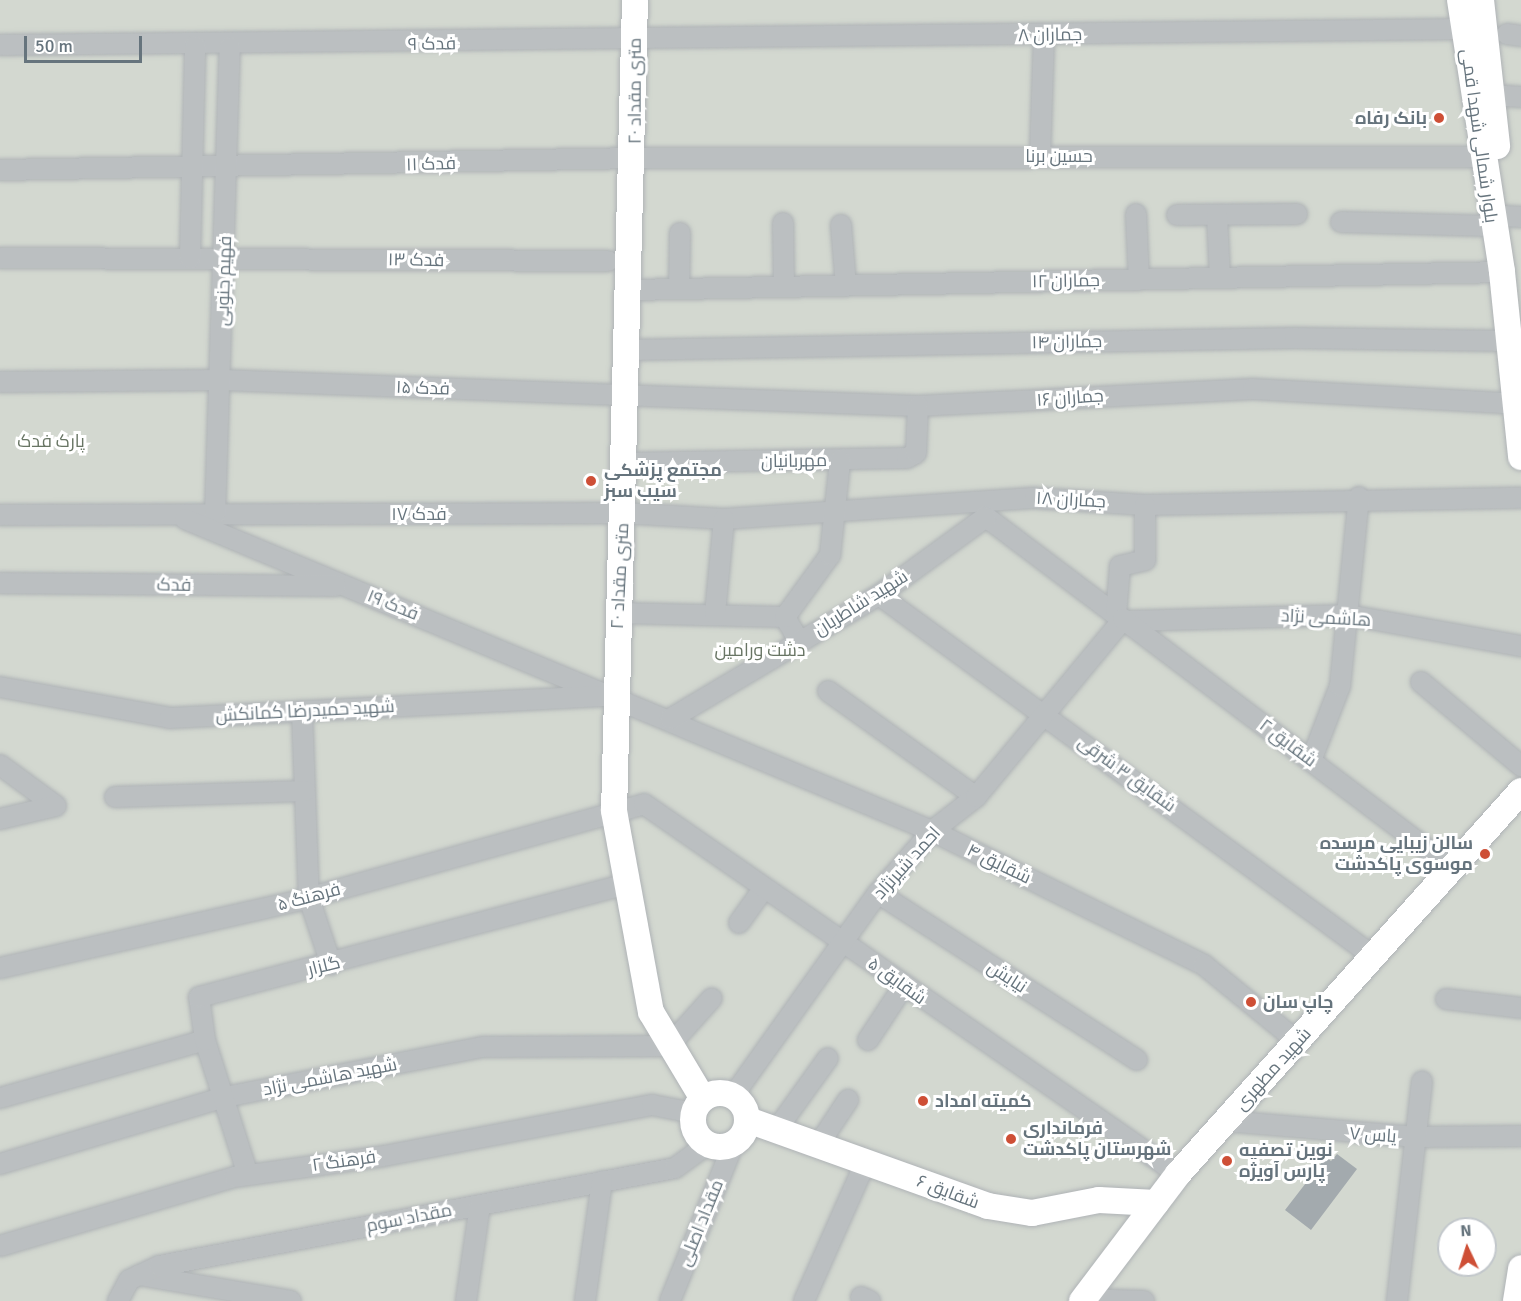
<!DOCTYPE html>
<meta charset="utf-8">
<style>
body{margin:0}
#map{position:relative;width:1521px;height:1301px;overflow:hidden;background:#f3f3f0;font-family:Signika,Cairo,sans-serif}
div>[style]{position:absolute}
.green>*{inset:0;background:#d3d8d0}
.building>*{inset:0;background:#a3aaae}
.roads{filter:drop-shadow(0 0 2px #afb3b6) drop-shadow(0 0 2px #afb3b6)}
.minor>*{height:20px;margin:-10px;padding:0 10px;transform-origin:10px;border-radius:10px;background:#bbbfc1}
.major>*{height:26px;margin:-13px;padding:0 13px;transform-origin:13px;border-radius:13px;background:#fff}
.major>.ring{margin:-13px;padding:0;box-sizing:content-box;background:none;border:26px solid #fff;border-radius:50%}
.dots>*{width:16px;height:16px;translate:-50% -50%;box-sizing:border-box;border:3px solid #fff;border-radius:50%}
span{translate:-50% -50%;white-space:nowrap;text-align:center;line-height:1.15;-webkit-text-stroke:6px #fff;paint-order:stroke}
.street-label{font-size:18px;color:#66747d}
.poi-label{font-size:18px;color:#66747d;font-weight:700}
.right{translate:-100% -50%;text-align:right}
.left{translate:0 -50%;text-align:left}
.park-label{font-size:18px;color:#687564}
.north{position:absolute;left:1437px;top:1217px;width:60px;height:60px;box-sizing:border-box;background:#fff;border:2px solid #c2c7cb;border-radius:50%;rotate:356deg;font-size:16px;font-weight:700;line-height:24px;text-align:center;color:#66747d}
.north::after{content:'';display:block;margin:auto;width:21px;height:27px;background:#ce4f36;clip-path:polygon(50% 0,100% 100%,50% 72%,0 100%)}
.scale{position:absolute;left:24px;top:36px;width:118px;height:27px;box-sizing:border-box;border:3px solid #66747d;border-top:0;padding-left:8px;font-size:18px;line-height:21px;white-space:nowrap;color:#66747d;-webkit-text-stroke:4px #fff;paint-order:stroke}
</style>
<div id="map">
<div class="green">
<div style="clip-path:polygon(evenodd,0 0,1521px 0,1521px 1301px,0 1301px,0 0,1449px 1229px,1485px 1229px,1485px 1265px,1449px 1265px,1449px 1229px)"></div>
</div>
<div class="building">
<div style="clip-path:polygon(1337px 1154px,1357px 1169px,1311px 1230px,1285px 1210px,1326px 1157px,1331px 1161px)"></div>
</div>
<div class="roads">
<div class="minor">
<div style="left:1507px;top:34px;width:14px;rotate:8deg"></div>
<div style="left:0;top:45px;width:1465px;rotate:-0.63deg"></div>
<div style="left:1492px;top:95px;width:29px;rotate:4deg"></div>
<div style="left:1040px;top:156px;width:121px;rotate:-88.1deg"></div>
<div style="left:0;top:170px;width:634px;rotate:-1.08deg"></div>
<div style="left:634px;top:158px;width:849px;rotate:-0.07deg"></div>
<div style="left:1136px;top:214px;width:66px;rotate:87.4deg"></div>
<div style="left:1177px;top:215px;width:120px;rotate:-0.5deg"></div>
<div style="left:1217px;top:215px;width:63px;rotate:87.3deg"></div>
<div style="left:1504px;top:216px;width:17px;rotate:3deg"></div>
<div style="left:1341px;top:222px;width:150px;rotate:1.5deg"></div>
<div style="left:783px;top:223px;width:64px;rotate:89.1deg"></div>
<div style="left:841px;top:225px;width:61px;rotate:85.3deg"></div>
<div style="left:0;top:258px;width:608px;rotate:0.28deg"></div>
<div style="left:190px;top:258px;width:212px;rotate:-88.6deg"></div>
<div style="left:679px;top:289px;width:56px;rotate:-89deg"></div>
<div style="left:631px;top:290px;width:871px;rotate:-1.18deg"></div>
<div style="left:629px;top:350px;width:666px;rotate:-1.03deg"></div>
<div style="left:1295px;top:338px;width:211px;rotate:0.8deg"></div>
<div style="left:0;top:382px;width:221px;rotate:-0.5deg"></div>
<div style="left:221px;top:380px;width:697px;rotate:2.14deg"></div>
<div style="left:918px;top:406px;width:335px;rotate:-2.9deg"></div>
<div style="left:1253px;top:389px;width:268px;rotate:3.2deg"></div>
<div style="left:622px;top:463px;width:285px;rotate:-1deg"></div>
<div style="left:907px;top:458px;width:10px;rotate:-29deg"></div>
<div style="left:916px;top:453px;width:47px;rotate:-87.6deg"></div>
<div style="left:0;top:515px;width:623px;rotate:-0.18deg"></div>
<div style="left:623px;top:513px;width:101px;rotate:3.4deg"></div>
<div style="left:724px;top:519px;width:312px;rotate:-3.9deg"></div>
<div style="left:1035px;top:498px;width:110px;rotate:3.6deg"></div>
<div style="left:1145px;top:505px;width:376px;rotate:-1.1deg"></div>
<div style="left:215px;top:515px;width:468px;rotate:-88.2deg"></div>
<div style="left:986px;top:517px;width:163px;rotate:37deg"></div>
<div style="left:185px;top:519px;width:810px;rotate:22.67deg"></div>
<div style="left:932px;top:831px;width:303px;rotate:26.2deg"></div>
<div style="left:1204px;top:965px;width:120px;rotate:39.3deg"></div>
<div style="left:0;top:583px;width:336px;rotate:0.5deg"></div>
<div style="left:879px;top:595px;width:612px;rotate:36.16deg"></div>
<div style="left:618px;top:613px;width:167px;rotate:1.4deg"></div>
<div style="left:785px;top:617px;width:28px;rotate:60deg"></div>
<div style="left:715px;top:614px;width:95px;rotate:-84.6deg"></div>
<div style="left:1116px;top:615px;width:49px;rotate:-85.3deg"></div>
<div style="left:1120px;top:566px;width:26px;rotate:-13deg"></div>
<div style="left:1145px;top:560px;width:55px;rotate:-90deg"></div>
<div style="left:785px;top:617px;width:77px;rotate:-54deg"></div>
<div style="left:830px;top:555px;width:95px;rotate:-83.9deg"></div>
<div style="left:1129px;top:621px;width:219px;rotate:-1.6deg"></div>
<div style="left:1348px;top:615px;width:176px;rotate:10.2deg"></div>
<div style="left:1421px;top:682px;width:131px;rotate:40deg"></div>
<div style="left:0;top:687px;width:173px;rotate:10.3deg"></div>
<div style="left:170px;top:718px;width:438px;rotate:-2.9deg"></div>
<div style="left:828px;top:691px;width:182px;rotate:35.6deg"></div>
<div style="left:302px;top:711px;width:187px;rotate:87.9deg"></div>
<div style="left:309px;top:898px;width:70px;rotate:71.6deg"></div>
<div style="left:670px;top:719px;width:243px;rotate:-30.7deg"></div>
<div style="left:879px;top:595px;width:132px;rotate:-36.1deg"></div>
<div style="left:1311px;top:761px;width:80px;rotate:-68.9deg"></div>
<div style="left:1340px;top:686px;width:190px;rotate:-84.3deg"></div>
<div style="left:0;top:765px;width:69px;rotate:36.2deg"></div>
<div style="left:115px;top:797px;width:190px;rotate:-1.8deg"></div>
<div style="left:0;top:819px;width:57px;rotate:-13.1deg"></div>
<div style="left:878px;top:893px;width:308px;rotate:32.8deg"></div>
<div style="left:739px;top:923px;width:43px;rotate:-54.5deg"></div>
<div style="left:0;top:968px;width:309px;rotate:-12.7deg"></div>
<div style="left:301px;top:900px;width:356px;rotate:-15.6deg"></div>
<div style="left:644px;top:804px;width:650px;rotate:34.72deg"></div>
<div style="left:1446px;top:999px;width:76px;rotate:6.8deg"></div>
<div style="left:868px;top:1040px;width:64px;rotate:-56.6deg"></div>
<div style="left:733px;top:1096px;width:249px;rotate:-54.5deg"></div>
<div style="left:878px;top:893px;width:82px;rotate:-48.9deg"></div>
<div style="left:932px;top:831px;width:56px;rotate:-37.7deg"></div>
<div style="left:976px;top:797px;width:231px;rotate:-50.4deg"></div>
<div style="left:1123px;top:619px;width:413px;rotate:37.1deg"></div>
<div style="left:0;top:1098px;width:213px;rotate:-15.8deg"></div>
<div style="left:1225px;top:1121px;width:192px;rotate:4.8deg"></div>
<div style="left:1416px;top:1137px;width:105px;rotate:-0.5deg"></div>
<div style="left:777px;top:1129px;width:87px;rotate:-54.3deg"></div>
<div style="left:819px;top:1144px;width:53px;rotate:-56.6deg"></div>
<div style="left:0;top:1164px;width:235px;rotate:-16.6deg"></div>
<div style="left:225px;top:1097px;width:262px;rotate:-11deg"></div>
<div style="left:482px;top:1047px;width:187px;rotate:-0.3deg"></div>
<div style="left:669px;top:1046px;width:64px;rotate:-48.1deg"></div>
<div style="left:248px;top:1175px;width:142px;rotate:-107.7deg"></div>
<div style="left:205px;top:1040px;width:43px;rotate:-97.9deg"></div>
<div style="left:199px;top:997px;width:443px;rotate:-14.8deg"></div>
<div style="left:0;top:1246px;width:245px;rotate:-16.4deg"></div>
<div style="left:235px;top:1177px;width:150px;rotate:-8deg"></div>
<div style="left:384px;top:1156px;width:273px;rotate:-10.8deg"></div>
<div style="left:652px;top:1105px;width:43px;rotate:10.8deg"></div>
<div style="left:139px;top:1275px;width:154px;rotate:9.7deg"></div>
<div style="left:861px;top:1297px;width:10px;rotate:24deg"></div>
<div style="left:1083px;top:1299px;width:61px;rotate:1.9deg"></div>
<div style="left:118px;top:1301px;width:24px;rotate:-62deg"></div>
<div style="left:129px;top:1280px;width:33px;rotate:-25deg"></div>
<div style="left:159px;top:1266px;width:525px;rotate:-10.75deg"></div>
<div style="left:675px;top:1168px;width:39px;rotate:-36deg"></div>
<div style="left:466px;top:1301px;width:97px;rotate:-81.7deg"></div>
<div style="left:585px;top:1301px;width:121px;rotate:-81.9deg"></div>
<div style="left:670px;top:1301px;width:168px;rotate:-68deg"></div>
<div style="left:804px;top:1301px;width:153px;rotate:-66.1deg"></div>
<div style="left:1397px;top:1301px;width:221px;rotate:-83.5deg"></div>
</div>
<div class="major">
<div style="left:635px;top:0;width:811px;rotate:91.48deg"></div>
<div style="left:614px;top:811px;width:204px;rotate:79.6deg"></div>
<div style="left:651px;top:1012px;width:101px;rotate:59.1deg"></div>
<div style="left:1460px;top:0;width:275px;rotate:81.2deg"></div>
<div style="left:1502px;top:272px;width:186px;rotate:84.1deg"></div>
<div style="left:1481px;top:0;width:147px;rotate:83.7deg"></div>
<div class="ring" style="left:693px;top:1093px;width:28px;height:28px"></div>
<div style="left:748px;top:1120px;width:255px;rotate:19.7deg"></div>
<div style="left:988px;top:1206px;width:45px;rotate:9deg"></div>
<div style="left:1032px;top:1213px;width:68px;rotate:-11deg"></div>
<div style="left:1099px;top:1200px;width:57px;rotate:3deg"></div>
<div style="left:1082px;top:1301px;width:159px;rotate:-52.9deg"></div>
<div style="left:1178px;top:1174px;width:514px;rotate:-48.15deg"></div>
<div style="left:1516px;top:1301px;width:33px;rotate:-81deg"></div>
</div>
</div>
<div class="dots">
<div style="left:1439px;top:118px;background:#ce4f36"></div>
<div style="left:591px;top:481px;background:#ce4f36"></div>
<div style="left:1485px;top:854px;background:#ce4f36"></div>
<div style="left:1251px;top:1002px;background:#ce4f36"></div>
<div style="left:923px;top:1101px;background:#ce4f36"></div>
<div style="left:1011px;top:1139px;background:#ce4f36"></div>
<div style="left:1227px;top:1161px;background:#ce4f36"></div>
</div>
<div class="street-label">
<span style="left:1050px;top:35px;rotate:-1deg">جماران ۸</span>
<span style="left:432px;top:44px;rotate:-1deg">فدک ۹</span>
<span style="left:635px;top:91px;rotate:-90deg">۲۰ متری مقداد</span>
<span style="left:1479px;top:136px;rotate:82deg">بلوار شمالی شهدا قمی</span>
<span style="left:1059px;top:156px">حسین برنا</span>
<span style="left:431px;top:164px;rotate:-2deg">فدک ۱۱</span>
<span style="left:416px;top:260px;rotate:1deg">فدک ۱۳</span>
<span style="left:224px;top:281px;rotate:-88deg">فهیم جنوبی</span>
<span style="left:1066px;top:281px;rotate:-1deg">جماران ۱۲</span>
<span style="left:1067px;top:342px;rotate:-1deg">جماران ۱۴</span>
<span style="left:423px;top:388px;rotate:2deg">فدک ۱۵</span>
<span style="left:1070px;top:398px;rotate:-4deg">جماران ۱۶</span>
<span style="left:794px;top:461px;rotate:-1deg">مهربانیان</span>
<span style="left:1071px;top:500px;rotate:3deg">جماران ۱۸</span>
<span style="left:419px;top:514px">فدک ۱۷</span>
<span style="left:620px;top:576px;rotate:-87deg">۲۰ متری مقداد</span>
<span style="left:174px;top:585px;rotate:1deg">فدک</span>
<span style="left:861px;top:603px;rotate:-32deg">شهید شاطریان</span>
<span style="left:393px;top:605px;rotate:22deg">فدک ۱۹</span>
<span style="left:1326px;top:618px;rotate:3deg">هاشمی نژاد</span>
<span style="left:305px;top:711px;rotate:-3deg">شهید حمیدرضا کمانکش</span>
<span style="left:1288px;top:743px;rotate:37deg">شقایق ۲</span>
<span style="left:1127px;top:774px;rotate:36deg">شقایق ۳ شرقی</span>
<span style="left:907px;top:863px;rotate:-48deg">احمد شیرنژاد</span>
<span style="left:999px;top:864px;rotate:26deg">شقایق ۴</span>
<span style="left:309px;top:897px;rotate:-15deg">فرهنگ ۵</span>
<span style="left:324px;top:966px;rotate:-14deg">گلزار</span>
<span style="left:1007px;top:977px;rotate:33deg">نیایش</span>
<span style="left:897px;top:981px;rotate:36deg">شقایق ۵</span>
<span style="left:1273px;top:1069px;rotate:-48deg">شهید مطهری</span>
<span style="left:330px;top:1077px;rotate:-11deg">شهید هاشمی نژاد</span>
<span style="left:1373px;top:1135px;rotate:4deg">یاس ۷</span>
<span style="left:344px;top:1161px;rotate:-8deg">فرهنگ ۲</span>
<span style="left:948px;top:1192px;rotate:21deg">شقایق ۶</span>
<span style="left:409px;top:1218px;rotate:-11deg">مقداد سوم</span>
<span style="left:701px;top:1223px;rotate:-68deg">مقداد اصلی</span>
</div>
<div class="poi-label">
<span class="right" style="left:1427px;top:118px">بانک رفاه</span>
<span class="left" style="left:604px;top:481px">مجتمع پزشکی<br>سیب سبز</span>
<span class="right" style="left:1473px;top:854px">سالن زیبایی مرسده<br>موسوی پاکدشت</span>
<span class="left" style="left:1263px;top:1002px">چاپ سان</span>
<span class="left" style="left:935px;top:1101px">کمیته امداد</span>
<span class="left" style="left:1023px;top:1139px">فرمانداری<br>شهرستان پاکدشت</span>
<span class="left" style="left:1239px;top:1161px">نوین تصفیه<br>پارس آویژه</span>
</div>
<div class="park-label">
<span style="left:51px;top:441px">پارک فدک</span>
<span style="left:760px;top:650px">دشت ورامین</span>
</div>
<div class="north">N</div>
<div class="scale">50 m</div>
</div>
